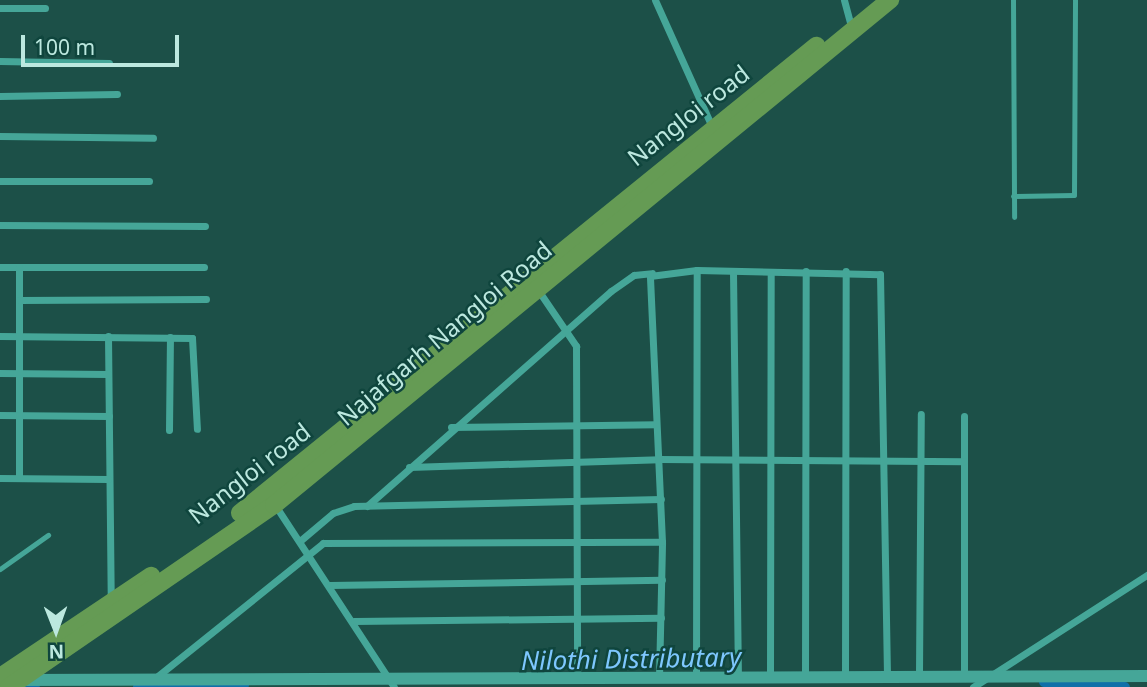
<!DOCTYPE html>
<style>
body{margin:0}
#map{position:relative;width:1147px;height:687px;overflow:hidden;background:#1c5048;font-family:"Noto Sans",sans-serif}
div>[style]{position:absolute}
.canal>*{height:10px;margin:-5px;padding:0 5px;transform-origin:5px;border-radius:5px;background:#1070a8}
.service>*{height:5px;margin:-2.5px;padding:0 2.5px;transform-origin:2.5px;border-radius:2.5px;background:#45a698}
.minor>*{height:7px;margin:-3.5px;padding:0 3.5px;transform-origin:3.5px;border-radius:3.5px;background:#45a698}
.tertiary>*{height:12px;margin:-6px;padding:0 6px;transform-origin:6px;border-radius:6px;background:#45a698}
.primary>*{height:18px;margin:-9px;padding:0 9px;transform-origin:9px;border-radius:9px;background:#659b54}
span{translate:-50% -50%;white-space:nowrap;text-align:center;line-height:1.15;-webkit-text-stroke:5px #0f453d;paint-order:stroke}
.street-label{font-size:24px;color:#bce8df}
.water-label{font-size:26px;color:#7ec7fe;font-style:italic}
.north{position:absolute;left:21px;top:596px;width:70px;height:70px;-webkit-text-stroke:5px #0f453d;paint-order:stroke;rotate:179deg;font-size:19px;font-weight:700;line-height:28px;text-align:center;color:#bce8df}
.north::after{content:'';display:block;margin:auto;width:24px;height:32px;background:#bce8df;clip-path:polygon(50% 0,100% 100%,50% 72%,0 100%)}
.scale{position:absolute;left:21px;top:35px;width:158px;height:32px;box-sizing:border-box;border:4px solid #bce8df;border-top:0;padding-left:9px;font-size:21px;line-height:24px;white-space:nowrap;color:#bce8df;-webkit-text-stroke:5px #0f453d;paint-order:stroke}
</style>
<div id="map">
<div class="canal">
<div style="left:1044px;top:682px;width:81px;rotate:3.5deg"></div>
<div style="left:14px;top:684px;width:21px;rotate:8deg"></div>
<div style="left:138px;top:687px;width:106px;rotate:-1.1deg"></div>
</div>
<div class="service">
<div style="left:1013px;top:0;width:217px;rotate:89.7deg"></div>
<div style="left:1013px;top:196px;width:61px;rotate:-0.9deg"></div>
<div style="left:1074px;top:195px;width:195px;rotate:-89.7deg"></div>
<div style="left:0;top:569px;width:59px;rotate:-35.3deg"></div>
</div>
<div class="minor">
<div style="left:655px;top:0;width:139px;rotate:65.8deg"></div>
<div style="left:844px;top:0;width:31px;rotate:75deg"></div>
<div style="left:0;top:8px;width:45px"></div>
<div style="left:0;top:61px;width:109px;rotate:1.1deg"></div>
<div style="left:0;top:96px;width:117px;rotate:-1deg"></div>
<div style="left:0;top:136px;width:153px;rotate:0.7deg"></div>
<div style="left:0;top:181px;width:149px"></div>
<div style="left:0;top:225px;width:205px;rotate:0.3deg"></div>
<div style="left:0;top:267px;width:204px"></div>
<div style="left:19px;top:267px;width:211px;rotate:90deg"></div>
<div style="left:733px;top:272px;width:403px;rotate:89.3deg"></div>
<div style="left:538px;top:290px;width:68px;rotate:55.8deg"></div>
<div style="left:576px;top:346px;width:330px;rotate:89.8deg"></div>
<div style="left:19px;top:300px;width:187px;rotate:-0.3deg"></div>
<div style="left:0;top:336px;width:192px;rotate:0.6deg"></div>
<div style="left:192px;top:338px;width:91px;rotate:86.9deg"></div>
<div style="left:108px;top:336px;width:266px;rotate:89.4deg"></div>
<div style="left:0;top:373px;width:108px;rotate:0.5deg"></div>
<div style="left:0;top:415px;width:109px;rotate:0.5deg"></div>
<div style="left:964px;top:416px;width:257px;rotate:90deg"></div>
<div style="left:451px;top:427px;width:205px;rotate:-0.8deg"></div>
<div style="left:169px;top:430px;width:93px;rotate:-89.4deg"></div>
<div style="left:409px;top:467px;width:250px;rotate:-1.8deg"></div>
<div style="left:659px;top:459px;width:305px;rotate:0.4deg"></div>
<div style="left:0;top:478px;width:108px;rotate:0.5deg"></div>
<div style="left:275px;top:505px;width:217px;rotate:56.8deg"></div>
<div style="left:367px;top:506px;width:325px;rotate:-41.4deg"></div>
<div style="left:611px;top:291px;width:28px;rotate:-35deg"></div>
<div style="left:634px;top:275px;width:18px;rotate:-6deg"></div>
<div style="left:301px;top:540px;width:42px;rotate:-40.2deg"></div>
<div style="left:333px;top:513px;width:22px;rotate:-18deg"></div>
<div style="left:354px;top:506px;width:307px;rotate:-1.3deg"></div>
<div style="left:330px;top:585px;width:332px;rotate:-0.9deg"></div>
<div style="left:354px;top:621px;width:307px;rotate:-0.6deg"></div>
<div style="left:845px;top:674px;width:403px;rotate:-89.9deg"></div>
<div style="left:919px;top:674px;width:260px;rotate:-89.6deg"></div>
<div style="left:770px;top:675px;width:403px;rotate:-89.9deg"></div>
<div style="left:805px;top:675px;width:404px;rotate:-89.9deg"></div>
<div style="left:696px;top:676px;width:406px;rotate:-89.9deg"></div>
<div style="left:659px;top:677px;width:135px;rotate:-88.7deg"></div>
<div style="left:662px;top:542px;width:266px;rotate:-92.6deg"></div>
<div style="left:650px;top:276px;width:47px;rotate:-7.3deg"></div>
<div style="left:697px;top:270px;width:183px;rotate:1.3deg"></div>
<div style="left:880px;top:274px;width:400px;rotate:89deg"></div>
<div style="left:154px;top:679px;width:217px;rotate:-38.8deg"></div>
<div style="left:323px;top:543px;width:339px;rotate:-0.2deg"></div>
<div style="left:973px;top:687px;width:207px;rotate:-32.8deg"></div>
</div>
<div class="tertiary">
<div style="left:19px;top:680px;width:1128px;rotate:-0.2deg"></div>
</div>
<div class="primary">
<div style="left:240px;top:513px;width:742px;rotate:-39.03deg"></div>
<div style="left:0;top:677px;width:182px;rotate:-33.8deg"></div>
<div style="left:9px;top:687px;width:321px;rotate:-34.5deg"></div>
<div style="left:274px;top:505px;width:797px;rotate:-39.35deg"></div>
</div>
<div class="street-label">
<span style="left:688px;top:115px;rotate:-38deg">Nangloi road</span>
<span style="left:444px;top:333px;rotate:-40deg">Najafgarh Nangloi Road</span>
<span style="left:249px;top:473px;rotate:-38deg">Nangloi road</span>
</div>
<div class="water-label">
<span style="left:631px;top:659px;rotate:-1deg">Nilothi Distributary</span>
</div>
<div class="north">N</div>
<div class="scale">100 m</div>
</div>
